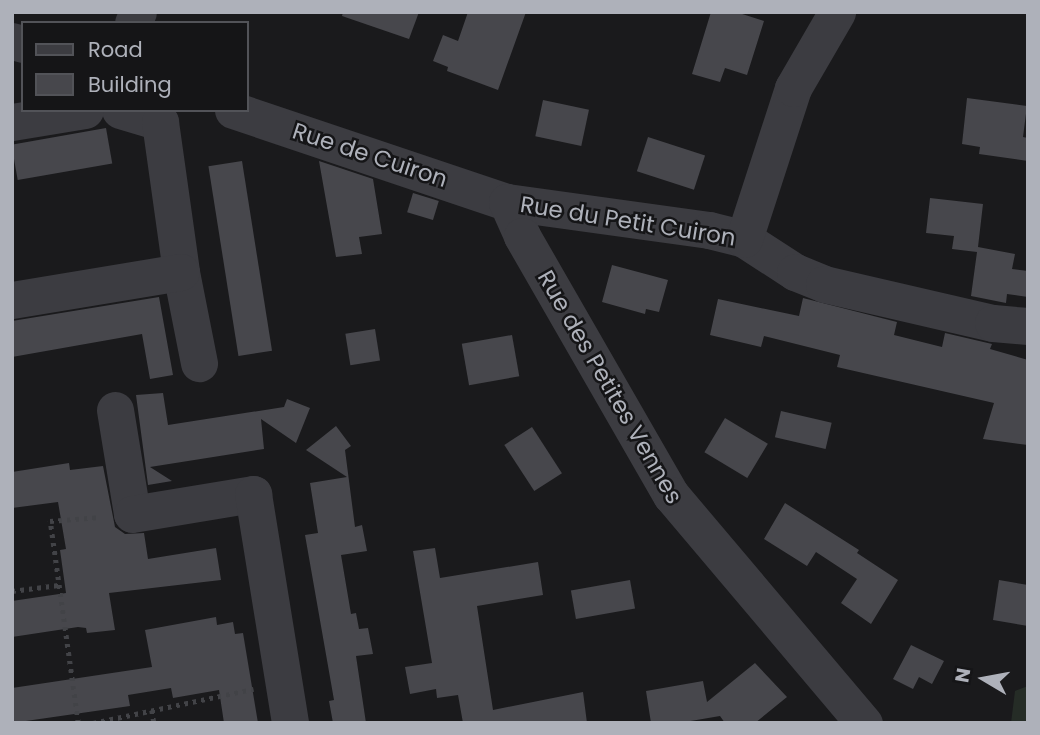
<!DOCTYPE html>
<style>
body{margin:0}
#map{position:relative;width:1040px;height:735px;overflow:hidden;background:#1a1a1c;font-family:Poppins,sans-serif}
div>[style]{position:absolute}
.green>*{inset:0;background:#252c26}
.building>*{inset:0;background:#47474c;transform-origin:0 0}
.path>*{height:4.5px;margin-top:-2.25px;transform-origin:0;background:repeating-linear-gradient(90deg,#424347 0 3.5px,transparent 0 8.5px)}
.minor>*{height:37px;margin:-18.5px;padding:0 18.5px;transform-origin:18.5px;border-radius:18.5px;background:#3c3c41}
span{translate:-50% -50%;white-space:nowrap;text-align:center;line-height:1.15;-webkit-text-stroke:5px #151517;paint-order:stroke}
.street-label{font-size:23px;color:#aeb1ba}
.frame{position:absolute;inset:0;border:14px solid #aeb1ba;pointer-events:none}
.legend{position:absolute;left:21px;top:21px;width:228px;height:91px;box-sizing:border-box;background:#151517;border:2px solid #525358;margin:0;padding:9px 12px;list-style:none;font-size:21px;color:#aeb1ba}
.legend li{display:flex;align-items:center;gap:14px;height:35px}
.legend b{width:35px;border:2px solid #525358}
.north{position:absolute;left:949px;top:644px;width:70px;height:70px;-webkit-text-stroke:5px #151517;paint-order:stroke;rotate:280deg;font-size:19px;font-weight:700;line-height:28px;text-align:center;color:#aeb1ba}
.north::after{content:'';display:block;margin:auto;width:24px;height:32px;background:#aeb1ba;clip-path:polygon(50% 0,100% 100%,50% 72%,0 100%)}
</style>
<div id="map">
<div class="green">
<div style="clip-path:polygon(1028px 686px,1028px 723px,1011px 723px,1015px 691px)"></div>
</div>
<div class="building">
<div style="clip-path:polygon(343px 12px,419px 12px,409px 39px,342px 16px)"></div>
<div style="clip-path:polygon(468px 12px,526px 12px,498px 90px,447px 71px,448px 67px,433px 61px,443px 35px,458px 41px)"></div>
<div style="clip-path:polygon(711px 12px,736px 12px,764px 21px,747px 75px,725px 68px,720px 82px,692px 74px)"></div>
<div style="clip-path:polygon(967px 98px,1027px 106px,1023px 137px,1028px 138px,1028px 161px,979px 154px,980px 147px,962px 144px)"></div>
<div style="left:543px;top:100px;width:47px;height:37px;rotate:12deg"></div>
<div style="left:106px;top:128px;width:36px;height:96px;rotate:80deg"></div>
<div style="left:648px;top:137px;width:60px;height:36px;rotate:18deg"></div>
<div style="left:242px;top:161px;width:192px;height:34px;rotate:81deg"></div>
<div style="clip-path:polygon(319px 161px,373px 179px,382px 234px,359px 237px,362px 254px,336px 257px)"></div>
<div style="left:413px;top:193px;width:27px;height:20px;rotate:17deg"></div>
<div style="clip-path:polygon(930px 198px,983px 204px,978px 247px,1015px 254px,1012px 269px,1028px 271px,1028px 297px,1007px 294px,1006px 303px,971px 296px,977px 252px,952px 249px,954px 236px,926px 233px)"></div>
<div style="clip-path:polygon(612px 265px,668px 280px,659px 312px,646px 309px,645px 314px,602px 302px)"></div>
<div style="clip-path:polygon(159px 297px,173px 375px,150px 379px,142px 334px,12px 357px,12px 321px)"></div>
<div style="clip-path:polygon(803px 298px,897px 322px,894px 335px,942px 347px,945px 333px,992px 344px,990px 349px,1028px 360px,1028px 445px,983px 439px,994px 403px,837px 367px,840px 355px,764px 336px,761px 347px,710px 335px,718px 299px,799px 316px)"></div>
<div style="left:375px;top:329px;width:32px;height:30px;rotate:81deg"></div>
<div style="left:512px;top:335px;width:42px;height:51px;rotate:80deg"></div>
<div style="clip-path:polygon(163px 393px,168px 425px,284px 407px,287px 399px,310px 408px,296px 443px,261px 419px,264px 449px,150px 467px,172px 481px,148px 485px,136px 395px)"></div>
<div style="left:781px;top:411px;width:52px;height:27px;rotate:13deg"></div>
<div style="left:725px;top:418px;width:50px;height:40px;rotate:31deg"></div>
<div style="clip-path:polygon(336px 426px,351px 446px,345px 450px,355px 527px,362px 525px,367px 551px,341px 555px,351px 614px,356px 613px,359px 629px,368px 628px,373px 654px,356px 656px,366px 723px,333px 723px,329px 701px,334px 700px,305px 535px,318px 533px,310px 483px,347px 477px,306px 450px)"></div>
<div style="left:532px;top:427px;width:55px;height:33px;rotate:57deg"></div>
<div style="clip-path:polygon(69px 463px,70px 470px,103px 466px,115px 527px,125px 534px,144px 533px,148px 559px,216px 548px,221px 580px,109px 593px,115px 630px,87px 633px,86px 628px,78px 627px,12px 637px,12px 601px,66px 593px,60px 550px,66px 549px,58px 502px,12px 508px,12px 472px)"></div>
<div style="clip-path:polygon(785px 503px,859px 550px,857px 553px,898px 580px,871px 624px,841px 603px,857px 579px,816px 552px,807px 566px,764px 539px)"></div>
<div style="clip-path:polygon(435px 548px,440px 578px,538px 562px,543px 595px,477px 606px,493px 710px,583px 692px,587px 723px,463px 723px,458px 695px,437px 698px,436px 689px,410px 694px,405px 667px,432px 663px,413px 551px)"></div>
<div style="left:630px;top:580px;width:29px;height:60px;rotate:80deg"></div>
<div style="clip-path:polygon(999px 580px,1028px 585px,1028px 626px,993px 620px)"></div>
<div style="clip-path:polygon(216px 617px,217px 625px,233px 622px,235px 634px,243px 633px,258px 723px,224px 723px,219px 690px,173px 698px,171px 688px,128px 695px,130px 706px,12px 723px,12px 688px,152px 667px,145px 630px)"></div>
<div style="clip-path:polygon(911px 645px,944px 661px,932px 684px,919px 677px,913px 689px,893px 679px)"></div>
<div style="clip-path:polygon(755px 663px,787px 697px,755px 723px,725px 723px,720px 716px,679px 723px,651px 723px,646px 691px,703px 681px,707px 702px)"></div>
</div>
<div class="path">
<div style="left:12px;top:591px;width:47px;rotate:-7.3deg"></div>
<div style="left:152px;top:710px;width:13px;rotate:81deg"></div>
<div style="left:78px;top:723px;width:204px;rotate:-97.9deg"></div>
<div style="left:50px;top:521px;width:51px;rotate:-4.5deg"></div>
<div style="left:93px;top:723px;width:164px;rotate:-12deg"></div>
</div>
<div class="minor">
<div style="left:133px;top:23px;width:12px;rotate:-66deg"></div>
<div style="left:12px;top:41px;width:11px;rotate:15deg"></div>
<div style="left:120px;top:110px;width:42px;rotate:16.7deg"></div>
<div style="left:160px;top:122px;width:151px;rotate:82deg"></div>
<div style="left:181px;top:272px;width:93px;rotate:78.8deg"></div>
<div style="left:233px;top:110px;width:289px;rotate:18.6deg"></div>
<div style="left:507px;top:202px;width:204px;rotate:7.9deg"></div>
<div style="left:709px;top:230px;width:36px;rotate:14deg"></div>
<div style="left:744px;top:239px;width:61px;rotate:32.9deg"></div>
<div style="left:795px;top:272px;width:31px;rotate:22deg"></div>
<div style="left:824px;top:284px;width:173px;rotate:13deg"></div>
<div style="left:993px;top:323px;width:35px;rotate:5deg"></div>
<div style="left:12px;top:122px;width:74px;rotate:-9.3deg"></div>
<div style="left:507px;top:202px;width:37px;rotate:66deg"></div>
<div style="left:522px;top:236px;width:299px;rotate:60.1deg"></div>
<div style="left:671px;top:495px;width:299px;rotate:49.8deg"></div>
<div style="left:744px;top:239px;width:159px;rotate:-72deg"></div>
<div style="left:793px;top:88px;width:88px;rotate:-59.9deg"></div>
<div style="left:12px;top:300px;width:171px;rotate:-9.4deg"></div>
<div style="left:115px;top:410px;width:105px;rotate:80.7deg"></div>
<div style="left:132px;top:514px;width:123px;rotate:-9.4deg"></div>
<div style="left:253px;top:494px;width:232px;rotate:80.8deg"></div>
</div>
<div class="street-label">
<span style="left:370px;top:155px;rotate:18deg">Rue de Cuiron</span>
<span style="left:628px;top:221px;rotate:9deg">Rue du Petit Cuiron</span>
<span style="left:610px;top:387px;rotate:60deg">Rue des Petites Vennes</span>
</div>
<div class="frame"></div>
<ul class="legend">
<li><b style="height:9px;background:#3c3c41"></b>Road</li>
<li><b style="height:19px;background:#47474c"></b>Building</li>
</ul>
<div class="north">N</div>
</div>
